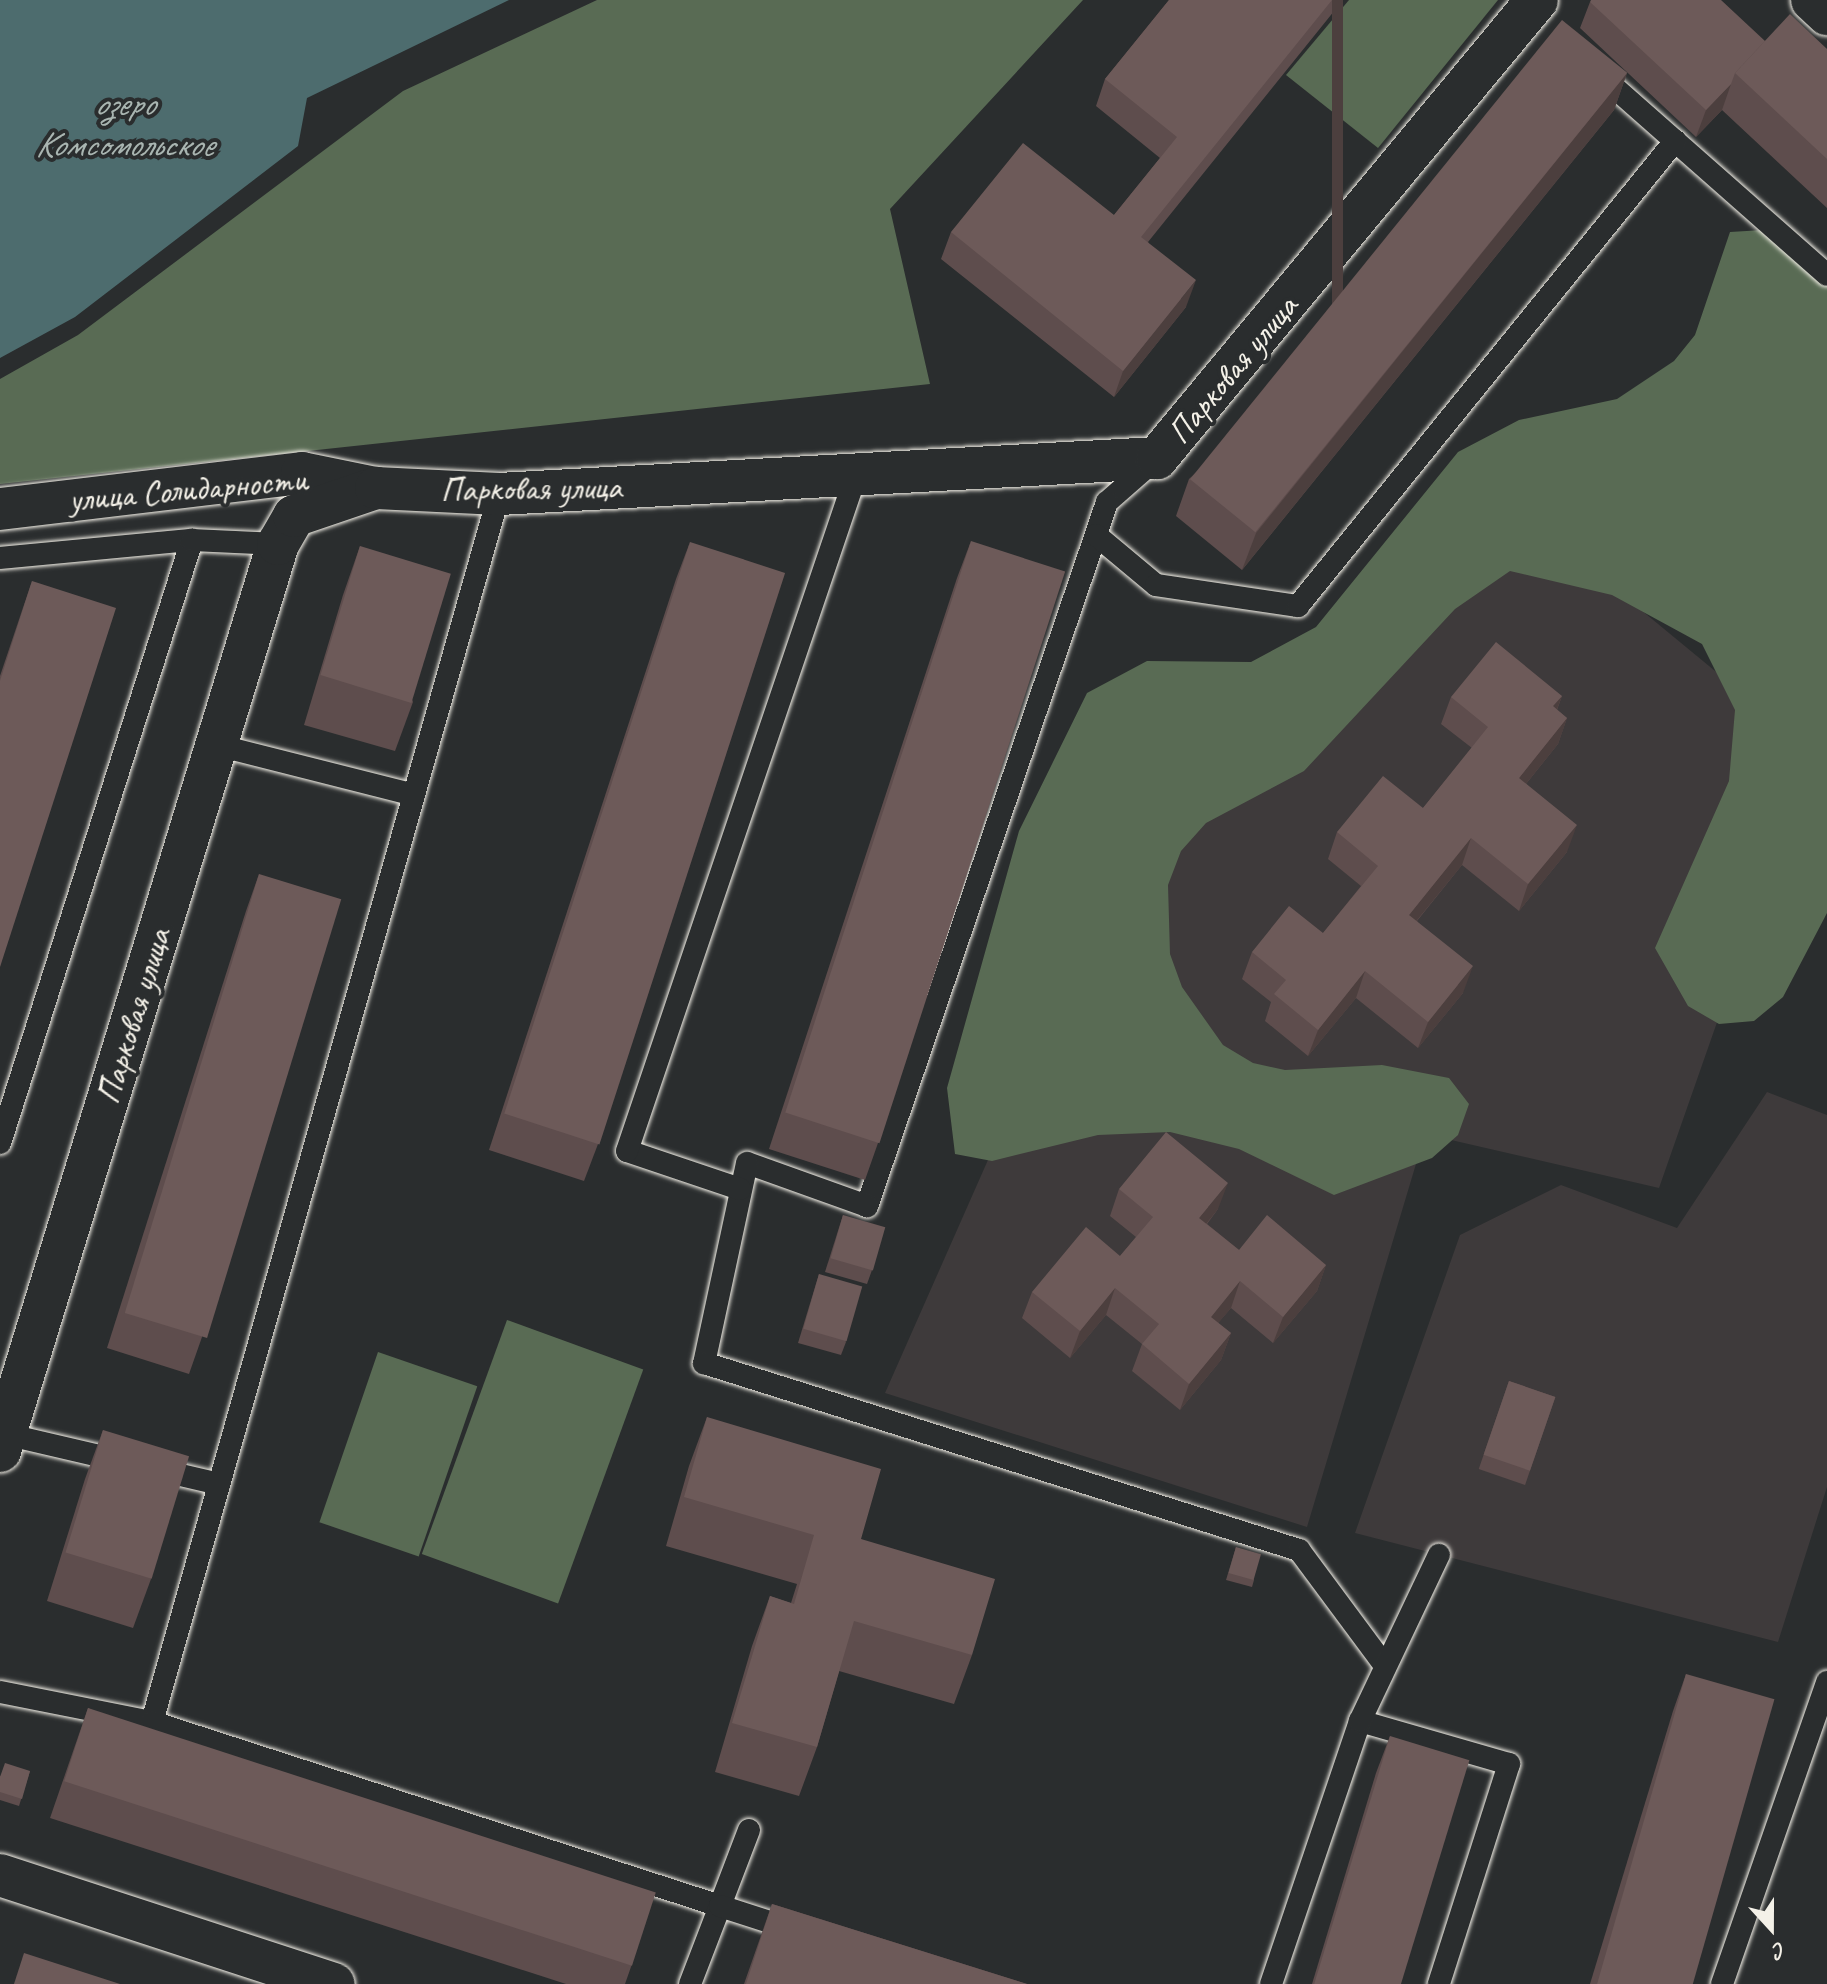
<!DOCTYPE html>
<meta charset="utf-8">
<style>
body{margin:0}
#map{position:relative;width:1827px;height:1984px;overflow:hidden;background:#2a2d2e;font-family:Caveat,sans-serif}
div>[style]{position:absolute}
.built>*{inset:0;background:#3e3a3b}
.green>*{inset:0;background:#596b54;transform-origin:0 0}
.water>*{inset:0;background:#4d6c6e}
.roads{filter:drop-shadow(0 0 2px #f4f1e8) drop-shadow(0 0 2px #f4f1e8)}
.service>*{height:22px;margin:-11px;padding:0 11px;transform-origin:11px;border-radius:11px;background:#2a2d2e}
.minor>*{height:42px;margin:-21px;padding:0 21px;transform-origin:21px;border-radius:21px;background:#2a2d2e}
.wall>*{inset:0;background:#5e4d4d;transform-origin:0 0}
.shaded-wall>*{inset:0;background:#4c3f3e;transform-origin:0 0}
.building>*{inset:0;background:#6d5a59;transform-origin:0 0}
span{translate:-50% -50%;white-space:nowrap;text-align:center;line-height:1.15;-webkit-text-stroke:8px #2a2d2e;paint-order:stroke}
.street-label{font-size:34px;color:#f4f1e8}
.water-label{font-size:36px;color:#a9b5b1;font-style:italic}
.north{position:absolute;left:1731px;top:1888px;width:80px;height:80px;-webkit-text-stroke:6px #2a2d2e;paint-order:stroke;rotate:159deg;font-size:22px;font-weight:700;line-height:32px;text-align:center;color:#f4f1e8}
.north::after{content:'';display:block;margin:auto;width:28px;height:36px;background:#f4f1e8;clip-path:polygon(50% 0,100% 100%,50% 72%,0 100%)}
</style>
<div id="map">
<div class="built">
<div style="clip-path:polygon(1464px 464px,1812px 751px,1659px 1188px,1425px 1134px,1307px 1527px,885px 1393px,1079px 954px)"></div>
<div style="clip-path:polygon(1767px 1092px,1827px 1115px,1827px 1487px,1778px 1642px,1355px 1533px,1460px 1235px,1561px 1185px,1677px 1228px)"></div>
</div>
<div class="green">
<div style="clip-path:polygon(597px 0,1083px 0,890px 209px,930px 384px,0 484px,0 379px,78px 335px,403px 91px)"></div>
<div style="clip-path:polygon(1349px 0,1498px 0,1378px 148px,1286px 75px)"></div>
<div style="clip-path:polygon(1763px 230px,1827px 282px,1827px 913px,1783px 997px,1754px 1021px,1719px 1024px,1688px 1006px,1655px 948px,1729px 781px,1735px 710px,1702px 644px,1612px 595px,1510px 571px,1455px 609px,1304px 771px,1206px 823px,1181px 851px,1168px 885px,1170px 954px,1182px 987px,1223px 1045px,1253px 1063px,1285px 1070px,1382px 1065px,1449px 1078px,1469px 1104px,1458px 1135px,1432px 1158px,1334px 1195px,1239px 1149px,1170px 1132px,1098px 1135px,992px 1161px,955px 1154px,947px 1088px,1019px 831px,1087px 693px,1147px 661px,1251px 662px,1316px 627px,1458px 452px,1519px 420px,1617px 399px,1674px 361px,1695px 335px,1730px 232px)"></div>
<div style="left:507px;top:1320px;width:145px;height:249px;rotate:20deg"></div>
<div style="left:378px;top:1352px;width:105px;height:180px;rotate:19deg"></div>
</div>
<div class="water">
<div style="clip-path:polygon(0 0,509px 0,307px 98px,298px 146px,75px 317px,0 358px)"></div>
</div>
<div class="roads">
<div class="service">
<div style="left:1598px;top:73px;width:305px;rotate:41.4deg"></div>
<div style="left:1155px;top:460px;width:64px;rotate:138.8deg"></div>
<div style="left:1107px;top:502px;width:744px;rotate:108.82deg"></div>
<div style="left:867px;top:1206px;width:127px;rotate:-160.3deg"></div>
<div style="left:747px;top:1163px;width:205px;rotate:102.1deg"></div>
<div style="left:704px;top:1363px;width:624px;rotate:17.45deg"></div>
<div style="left:1299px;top:1550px;width:144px;rotate:53.4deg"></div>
<div style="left:1096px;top:535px;width:78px;rotate:39.8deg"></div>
<div style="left:1156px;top:585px;width:144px;rotate:8.4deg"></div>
<div style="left:1298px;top:606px;width:599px;rotate:-50.97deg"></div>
<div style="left:0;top:558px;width:193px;rotate:-5.4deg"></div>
<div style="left:217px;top:745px;width:203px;rotate:14.2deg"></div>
<div style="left:0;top:1143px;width:633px;rotate:-72.34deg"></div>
<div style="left:192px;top:540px;width:86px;rotate:2.7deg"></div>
<div style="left:740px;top:1189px;width:119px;rotate:-161.4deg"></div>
<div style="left:627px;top:1151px;width:714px;rotate:-71.29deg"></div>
<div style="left:5px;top:1434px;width:119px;rotate:13.1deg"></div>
<div style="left:155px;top:1469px;width:66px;rotate:13.2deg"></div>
<div style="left:0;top:1692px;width:155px;rotate:11.2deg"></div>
<div style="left:152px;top:1722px;width:1276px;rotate:-74.22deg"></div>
<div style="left:1360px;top:1721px;width:155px;rotate:16.1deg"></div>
<div style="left:1509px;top:1764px;width:231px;rotate:107.7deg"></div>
<div style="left:152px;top:1722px;width:597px;rotate:17.95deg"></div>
<div style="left:720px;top:1906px;width:84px;rotate:111deg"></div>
<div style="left:749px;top:1830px;width:81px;rotate:110.9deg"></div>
<div style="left:720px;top:1906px;width:75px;rotate:17.9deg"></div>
<div style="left:1271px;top:1984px;width:278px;rotate:-71.3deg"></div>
<div style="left:1360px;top:1721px;width:184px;rotate:-64.6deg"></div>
<div style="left:1722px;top:1984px;width:320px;rotate:-70.8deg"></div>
</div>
<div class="minor">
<div style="left:1812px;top:0;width:21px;rotate:43deg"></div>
<div style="left:0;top:509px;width:304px;rotate:-6.8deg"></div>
<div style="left:302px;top:473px;width:75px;rotate:11.6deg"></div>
<div style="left:0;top:1451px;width:949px;rotate:-72.96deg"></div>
<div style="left:278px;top:544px;width:32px;rotate:-60deg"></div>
<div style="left:294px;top:516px;width:87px;rotate:-18.9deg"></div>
<div style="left:376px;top:488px;width:123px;rotate:2.8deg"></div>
<div style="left:499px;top:494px;width:659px;rotate:-3.13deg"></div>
<div style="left:1157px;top:458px;width:595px;rotate:-50.32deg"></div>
<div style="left:0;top:1875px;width:351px;rotate:18.1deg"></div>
</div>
</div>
<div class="wall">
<div style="clip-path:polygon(1169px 0,1343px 0,1148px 242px,1186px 307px,1114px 397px,941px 259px,951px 232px,1114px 215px,1160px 158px,1096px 106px,1105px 79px)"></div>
<div style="clip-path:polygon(1590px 2px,1765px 41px,1827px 49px,1827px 208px,1722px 110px,1696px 137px,1580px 28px)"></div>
<div style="clip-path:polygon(1627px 73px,1614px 110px,1242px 570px,1176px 516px,1189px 479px)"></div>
<div style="clip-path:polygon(971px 541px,878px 1143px,865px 1180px,769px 1149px,957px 578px)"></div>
<div style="clip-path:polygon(690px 542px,598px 1144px,584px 1181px,489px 1150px,676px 579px)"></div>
<div style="clip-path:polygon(360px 546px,413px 702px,395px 751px,304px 725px,343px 595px)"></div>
<div style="clip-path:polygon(32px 581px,0 967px,0 676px)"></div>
<div style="clip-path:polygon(1562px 696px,1557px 710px,1567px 718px,1558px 744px,1526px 784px,1567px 852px,1519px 911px,1462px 865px,1417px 921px,1463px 993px,1418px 1048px,1356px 998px,1308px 1056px,1265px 1021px,1271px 1002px,1242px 979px,1252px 952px,1323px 933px,1361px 886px,1328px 859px,1337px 832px,1423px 808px,1472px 748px,1441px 724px,1451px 697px)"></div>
<div style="clip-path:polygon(259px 874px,202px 1337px,189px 1374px,107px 1348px,246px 911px)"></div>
<div style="clip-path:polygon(1119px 1189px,1218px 1209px,1207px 1224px,1239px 1250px,1326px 1265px,1317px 1291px,1273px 1343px,1231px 1308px,1218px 1323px,1231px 1333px,1221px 1360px,1180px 1410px,1132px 1371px,1142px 1344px,1106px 1315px,1070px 1358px,1022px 1318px,1032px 1292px,1120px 1256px,1136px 1237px,1110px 1216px)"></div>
<div style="clip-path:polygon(843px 1215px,872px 1270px,867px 1284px,825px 1272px)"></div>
<div style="clip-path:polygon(819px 1274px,846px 1342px,841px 1355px,798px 1343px)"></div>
<div style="left:1509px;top:1381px;width:49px;height:93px;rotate:19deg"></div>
<div style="clip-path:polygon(707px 1417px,861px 1539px,972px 1655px,954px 1704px,839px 1671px,817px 1747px,799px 1796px,715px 1772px,752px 1646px,770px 1596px,791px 1603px,797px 1584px,666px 1546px,689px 1466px)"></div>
<div style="clip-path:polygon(103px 1430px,151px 1579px,133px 1628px,47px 1601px,85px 1479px)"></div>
<div style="clip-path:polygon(1236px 1547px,1254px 1580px,1252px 1587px,1226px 1580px)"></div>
<div style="clip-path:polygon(1686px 1674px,1687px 1984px,1590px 1984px,1673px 1711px)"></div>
<div style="clip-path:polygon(88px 1708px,632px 1964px,625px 1984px,566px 1984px,50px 1818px)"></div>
<div style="clip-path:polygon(1390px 1736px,1401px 1984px,1312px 1984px,1376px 1773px)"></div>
<div style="clip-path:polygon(30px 1771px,19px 1806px,0 1800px,0 1776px)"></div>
<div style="clip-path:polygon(772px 1904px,1027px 1984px,744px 1984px)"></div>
</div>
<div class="shaded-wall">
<div style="left:1332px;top:0;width:11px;height:304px"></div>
<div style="clip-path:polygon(1627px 73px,1614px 110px,1242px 570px,1256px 533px)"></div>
<div style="clip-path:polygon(1731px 84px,1722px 110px,1696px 137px,1706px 110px)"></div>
<div style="clip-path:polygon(1196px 280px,1186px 307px,1114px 397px,1123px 371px)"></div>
<div style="clip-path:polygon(1562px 696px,1552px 722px,1553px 706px)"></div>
<div style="clip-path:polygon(1567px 718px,1558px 744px,1509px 805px,1519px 778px)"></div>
<div style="clip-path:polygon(1577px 825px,1567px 852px,1519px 911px,1528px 884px)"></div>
<div style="clip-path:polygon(1471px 838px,1462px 865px,1400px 941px,1409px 915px)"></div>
<div style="clip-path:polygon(1473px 966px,1463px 993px,1418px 1048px,1428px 1022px)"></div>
<div style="clip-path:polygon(1365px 971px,1356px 998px,1308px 1056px,1318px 1030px)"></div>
<div style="clip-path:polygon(1228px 1183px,1218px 1209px,1190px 1244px,1199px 1218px)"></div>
<div style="clip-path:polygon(1326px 1265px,1317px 1291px,1273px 1343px,1283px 1317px)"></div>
<div style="clip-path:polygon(1240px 1281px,1231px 1308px,1201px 1343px,1211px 1317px)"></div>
<div style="clip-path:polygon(1115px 1288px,1106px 1315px,1070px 1358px,1080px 1331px)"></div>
<div style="clip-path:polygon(1231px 1333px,1221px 1360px,1180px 1410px,1189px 1384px)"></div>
</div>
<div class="building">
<div style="clip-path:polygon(1169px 0,1332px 0,1141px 237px,1196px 280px,1123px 371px,951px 232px,1023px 143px,1114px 215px,1177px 137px,1105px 79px)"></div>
<div style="clip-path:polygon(1591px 0,1721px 0,1765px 41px,1735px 73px,1731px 84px,1706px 110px,1590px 2px)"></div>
<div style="clip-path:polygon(1790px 14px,1827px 49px,1827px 159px,1735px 73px)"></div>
<div style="left:1562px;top:20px;width:84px;height:591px;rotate:39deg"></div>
<div style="left:971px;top:541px;width:99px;height:601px;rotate:18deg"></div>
<div style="left:690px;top:542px;width:100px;height:601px;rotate:18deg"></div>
<div style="left:360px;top:546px;width:95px;height:135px;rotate:17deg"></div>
<div style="clip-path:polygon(32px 581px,116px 608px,0 967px,0 681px)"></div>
<div style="clip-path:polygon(1496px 642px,1562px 696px,1553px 706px,1567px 718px,1519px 778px,1577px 825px,1528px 884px,1471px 838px,1409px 915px,1473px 966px,1428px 1022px,1365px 971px,1318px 1030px,1274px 994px,1286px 980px,1252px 952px,1289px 906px,1323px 933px,1378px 866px,1337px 832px,1383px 776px,1423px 808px,1488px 727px,1451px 697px)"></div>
<div style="left:259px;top:874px;width:86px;height:459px;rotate:17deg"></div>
<div style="clip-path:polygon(1166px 1132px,1228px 1183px,1199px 1218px,1239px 1250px,1267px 1215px,1326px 1265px,1283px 1317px,1240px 1281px,1211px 1317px,1231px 1333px,1189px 1384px,1142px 1344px,1159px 1324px,1115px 1288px,1080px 1331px,1032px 1292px,1086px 1227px,1120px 1256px,1153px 1217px,1119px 1189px)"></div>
<div style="left:843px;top:1215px;width:44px;height:45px;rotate:16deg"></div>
<div style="left:819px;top:1274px;width:45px;height:57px;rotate:16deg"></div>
<div style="left:1509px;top:1381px;width:49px;height:78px;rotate:19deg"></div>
<div style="clip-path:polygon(707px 1417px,881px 1469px,861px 1539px,995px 1579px,972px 1655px,854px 1621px,817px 1747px,732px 1723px,770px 1596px,794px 1604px,814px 1535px,684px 1497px)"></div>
<div style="left:103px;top:1430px;width:90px;height:128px;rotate:17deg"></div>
<div style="left:1236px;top:1547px;width:26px;height:27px;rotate:16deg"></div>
<div style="left:1686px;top:1674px;width:92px;height:324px;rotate:16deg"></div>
<div style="left:88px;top:1708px;width:597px;height:77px;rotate:18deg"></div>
<div style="left:1390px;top:1736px;width:83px;height:259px;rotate:17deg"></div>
<div style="clip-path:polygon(5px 1763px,30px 1771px,22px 1799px,0 1792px,0 1777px)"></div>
<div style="clip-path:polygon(772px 1904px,1027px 1984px,746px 1984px)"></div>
<div style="clip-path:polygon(24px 1953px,120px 1984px,14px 1984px)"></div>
</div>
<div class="street-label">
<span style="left:1232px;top:369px;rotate:-50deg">Парковая улица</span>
<span style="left:531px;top:488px;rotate:-1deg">Парковая улица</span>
<span style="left:188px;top:489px;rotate:-5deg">улица Солидарности</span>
<span style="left:133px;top:1016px;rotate:-73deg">Парковая улица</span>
</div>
<div class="water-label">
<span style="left:124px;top:124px">озеро<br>Комсомольское</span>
</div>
<div class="north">С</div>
</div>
